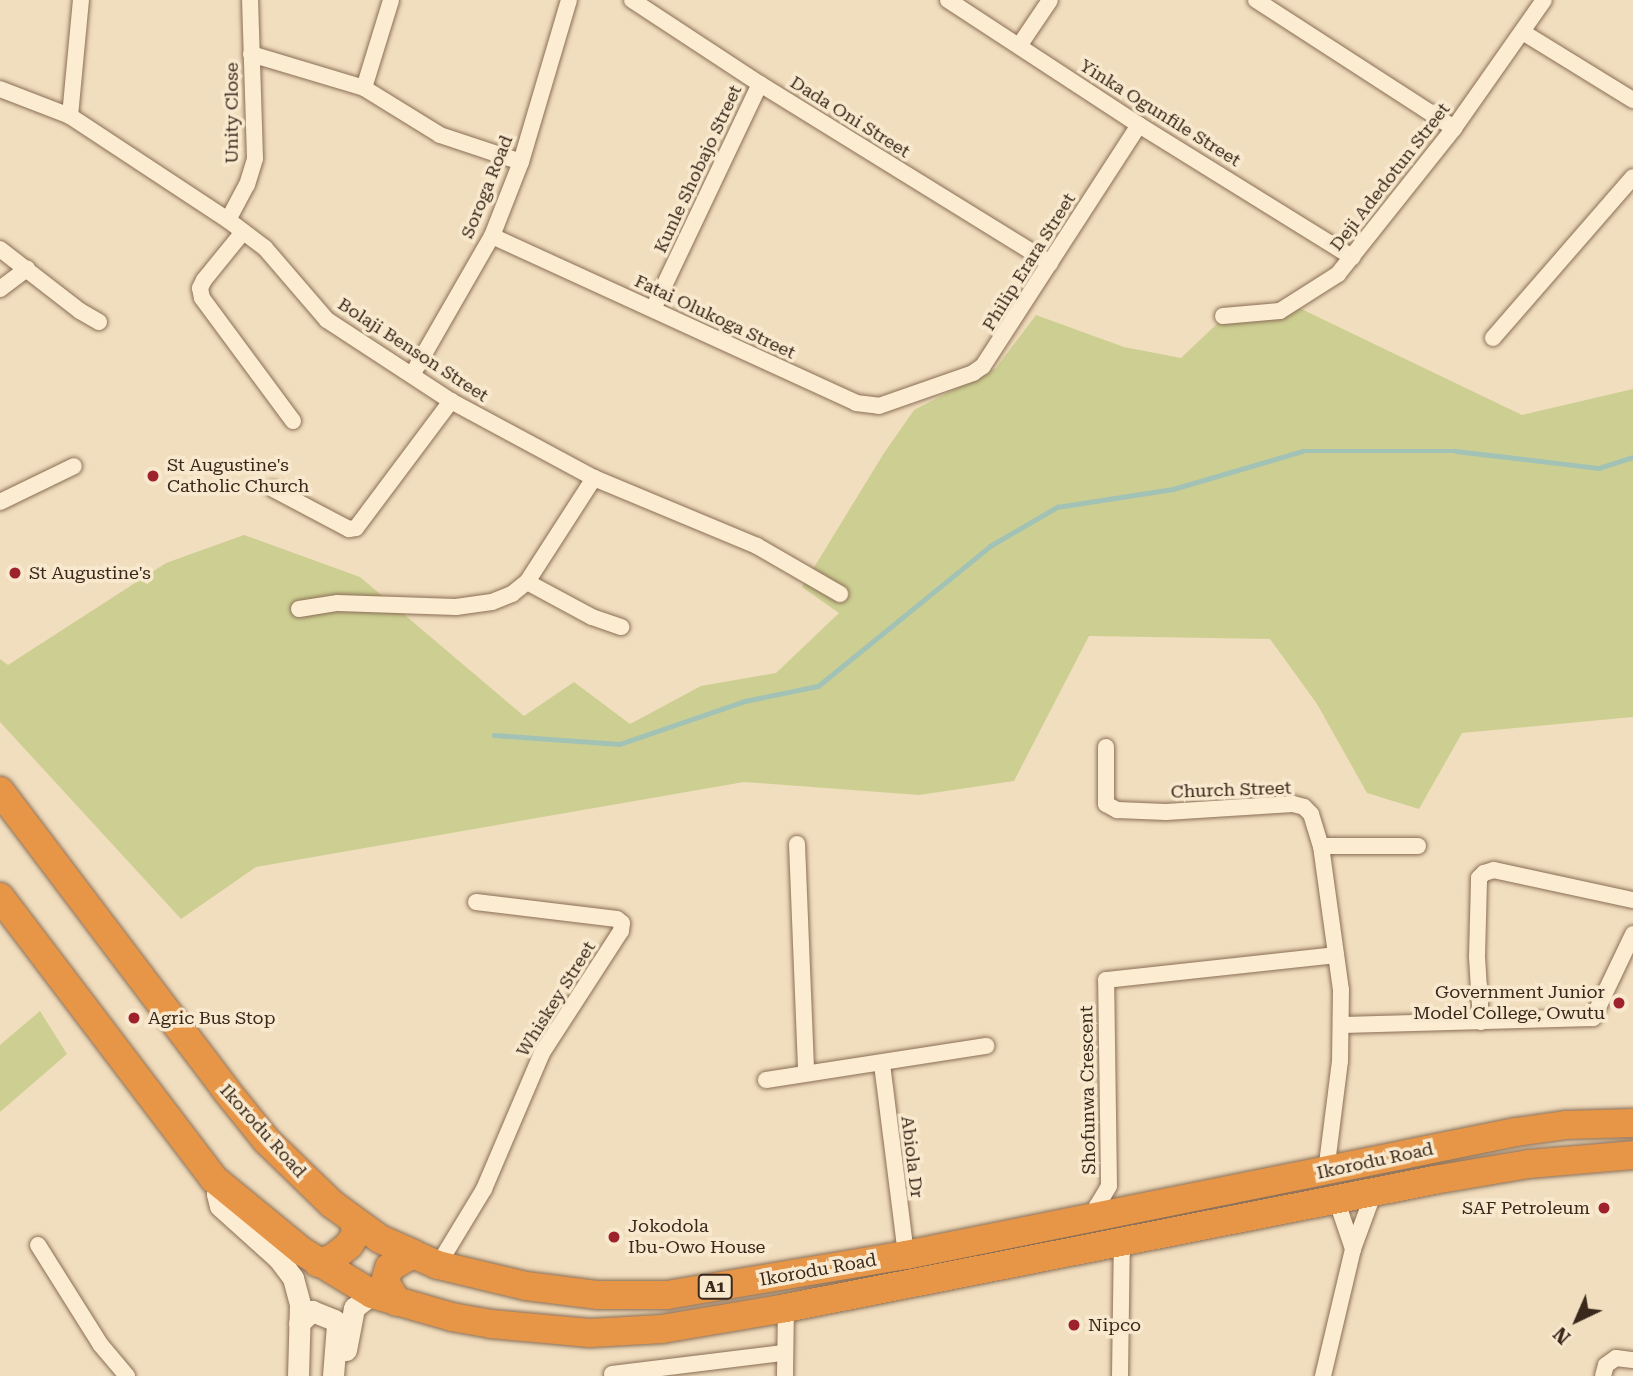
<!DOCTYPE html>
<style>
body{margin:0}
#map{position:relative;width:1633px;height:1376px;overflow:hidden;background:#f1debe;font-family:"Roboto Serif",serif}
div>[style]{position:absolute}
.green>*{inset:0;background:#cdcf92}
.stream>*{height:4.5px;margin:-2.25px;padding:0 2.25px;transform-origin:2.25px;border-radius:2.25px;background:#a2c2b6}
.roads{filter:drop-shadow(0 0 2px #8a6e56) drop-shadow(0 0 2px #8a6e56)}
.street>*{height:16px;margin:-8px;padding:0 8px;transform-origin:8px;border-radius:8px;background:#fbecd2}
.secondary>*{height:21px;margin:-10.5px;padding:0 10.5px;transform-origin:10.5px;border-radius:10.5px;background:#fbecd2}
.highway>*{height:28px;margin:-14px;padding:0 14px;transform-origin:14px;border-radius:14px;background:#e79648}
.dots>*{width:19px;height:19px;translate:-50% -50%;box-sizing:border-box;border:4px solid #f8e9ce;border-radius:50%}
span{translate:-50% -50%;white-space:nowrap;text-align:center;line-height:1.15;-webkit-text-stroke:7px #f8e9ce;paint-order:stroke}
.shield-label span{padding:2px 5px;background:#f8e9ce;border:2px solid;border-radius:5px;-webkit-text-stroke-width:0}
.shield-label{font-size:16px;color:#39281b;font-weight:700}
.street-label{font-size:18px;color:#39281b}
.poi-label{font-size:18px;color:#39281b}
.left{translate:0 -50%;text-align:left}
.right{translate:-100% -50%;text-align:right}
.north{position:absolute;left:1542px;top:1285px;width:70px;height:70px;-webkit-text-stroke:5px #f8e9ce;paint-order:stroke;rotate:224deg;font-size:19px;font-weight:700;line-height:28px;text-align:center;color:#39281b}
.north::after{content:'';display:block;margin:auto;width:24px;height:32px;background:#39281b;clip-path:polygon(50% 0,100% 100%,50% 72%,0 100%)}
</style>
<div id="map">
<div class="green">
<div style="clip-path:polygon(1295px 306px,1522px 415px,1633px 389px,1633px 717px,1462px 733px,1419px 809px,1367px 793px,1317px 704px,1270px 639px,1089px 636px,1014px 781px,919px 795px,744px 782px,256px 867px,181px 919px,0 722px,0 659px,8px 665px,166px 563px,244px 535px,360px 577px,524px 716px,574px 682px,630px 724px,701px 686px,776px 673px,839px 613px,802px 587px,884px 453px,914px 410px,996px 368px,1036px 315px,1124px 347px,1181px 358px,1222px 319px)"></div>
<div style="clip-path:polygon(40px 1011px,67px 1054px,0 1112px,0 1045px)"></div>
</div>
<div class="stream">
<div style="left:494px;top:735px;width:126px;rotate:4.1deg"></div>
<div style="left:620px;top:744px;width:132px;rotate:-19deg"></div>
<div style="left:745px;top:701px;width:75px;rotate:-11.6deg"></div>
<div style="left:818px;top:686px;width:222px;rotate:-39.1deg"></div>
<div style="left:990px;top:546px;width:78px;rotate:-30.2deg"></div>
<div style="left:1057px;top:507px;width:117px;rotate:-8.8deg"></div>
<div style="left:1173px;top:489px;width:135px;rotate:-16.3deg"></div>
<div style="left:1303px;top:451px;width:153px"></div>
<div style="left:1456px;top:451px;width:144px;rotate:6.8deg"></div>
<div style="left:1599px;top:468px;width:36px;rotate:-18deg"></div>
</div>
<div class="roads">
<div class="street">
<div style="left:632px;top:0;width:153px;rotate:33.3deg"></div>
<div style="left:760px;top:84px;width:341px;rotate:31.7deg"></div>
<div style="left:948px;top:0;width:228px;rotate:33.2deg"></div>
<div style="left:1139px;top:125px;width:251px;rotate:31.8deg"></div>
<div style="left:1256px;top:0;width:236px;rotate:32.9deg"></div>
<div style="left:1524px;top:33px;width:128px;rotate:31.6deg"></div>
<div style="left:1019px;top:46px;width:55px;rotate:-56deg"></div>
<div style="left:251px;top:54px;width:118px;rotate:16.7deg"></div>
<div style="left:364px;top:88px;width:89px;rotate:31.7deg"></div>
<div style="left:440px;top:135px;width:85px;rotate:18.4deg"></div>
<div style="left:364px;top:88px;width:92px;rotate:-72.9deg"></div>
<div style="left:0;top:89px;width:75px;rotate:21.1deg"></div>
<div style="left:70px;top:116px;width:189px;rotate:33.4deg"></div>
<div style="left:228px;top:220px;width:46px;rotate:37.1deg"></div>
<div style="left:265px;top:248px;width:95px;rotate:49.3deg"></div>
<div style="left:327px;top:320px;width:148px;rotate:33.2deg"></div>
<div style="left:451px;top:401px;width:162px;rotate:28.3deg"></div>
<div style="left:594px;top:478px;width:177px;rotate:22.6deg"></div>
<div style="left:757px;top:546px;width:96px;rotate:30deg"></div>
<div style="left:70px;top:116px;width:117px;rotate:-84.6deg"></div>
<div style="left:228px;top:220px;width:40px;rotate:-62deg"></div>
<div style="left:247px;top:185px;width:28px;rotate:-73deg"></div>
<div style="left:255px;top:158px;width:158px;rotate:-91.8deg"></div>
<div style="left:243px;top:232px;width:62px;rotate:129.1deg"></div>
<div style="left:204px;top:280px;width:9px;rotate:117deg"></div>
<div style="left:200px;top:288px;width:10px;rotate:79deg"></div>
<div style="left:202px;top:298px;width:153px;rotate:53.5deg"></div>
<div style="left:492px;top:236px;width:400px;rotate:24.6deg"></div>
<div style="left:856px;top:403px;width:23px;rotate:7deg"></div>
<div style="left:879px;top:406px;width:100px;rotate:-19.3deg"></div>
<div style="left:973px;top:373px;width:12px;rotate:-35deg"></div>
<div style="left:983px;top:366px;width:287px;rotate:-57.1deg"></div>
<div style="left:0;top:249px;width:101px;rotate:37.8deg"></div>
<div style="left:80px;top:311px;width:22px;rotate:30deg"></div>
<div style="left:0;top:289px;width:34px;rotate:-37deg"></div>
<div style="left:653px;top:309px;width:249px;rotate:-64.6deg"></div>
<div style="left:1223px;top:316px;width:57px;rotate:-5deg"></div>
<div style="left:1280px;top:311px;width:69px;rotate:-32.5deg"></div>
<div style="left:1338px;top:274px;width:186px;rotate:-51.5deg"></div>
<div style="left:1454px;top:128px;width:156px;rotate:-54.9deg"></div>
<div style="left:1493px;top:338px;width:213px;rotate:-49deg"></div>
<div style="left:412px;top:375px;width:160px;rotate:-60.1deg"></div>
<div style="left:492px;top:236px;width:79px;rotate:-68.6deg"></div>
<div style="left:521px;top:162px;width:169px;rotate:-73.5deg"></div>
<div style="left:273px;top:489px;width:86px;rotate:27.8deg"></div>
<div style="left:349px;top:529px;width:7px;rotate:-8deg"></div>
<div style="left:356px;top:528px;width:159px;rotate:-53.2deg"></div>
<div style="left:0;top:502px;width:82px;rotate:-25.9deg"></div>
<div style="left:527px;top:582px;width:124px;rotate:-57.2deg"></div>
<div style="left:299px;top:609px;width:39px;rotate:-9deg"></div>
<div style="left:338px;top:603px;width:118px;rotate:1.9deg"></div>
<div style="left:456px;top:607px;width:36px;rotate:-8deg"></div>
<div style="left:492px;top:602px;width:22px;rotate:-22deg"></div>
<div style="left:512px;top:594px;width:19px;rotate:-39deg"></div>
<div style="left:527px;top:582px;width:74px;rotate:28.3deg"></div>
<div style="left:592px;top:617px;width:31px;rotate:19deg"></div>
<div style="left:1106px;top:747px;width:57px;rotate:90deg"></div>
<div style="left:1106px;top:804px;width:13px;rotate:29deg"></div>
<div style="left:1117px;top:810px;width:49px;rotate:2.3deg"></div>
<div style="left:1166px;top:812px;width:127px;rotate:-3.6deg"></div>
<div style="left:1293px;top:804px;width:11px;rotate:15deg"></div>
<div style="left:1304px;top:807px;width:10px;rotate:45deg"></div>
<div style="left:1311px;top:814px;width:34px;rotate:73deg"></div>
<div style="left:1321px;top:846px;width:145px;rotate:82.1deg"></div>
<div style="left:1341px;top:990px;width:71px;rotate:90.8deg"></div>
<div style="left:1340px;top:1061px;width:112px;rotate:97.2deg"></div>
<div style="left:797px;top:844px;width:228px;rotate:87.7deg"></div>
<div style="left:1321px;top:846px;width:97px"></div>
<div style="left:1481px;top:1022px;width:65px;rotate:-93.5deg"></div>
<div style="left:1477px;top:957px;width:79px;rotate:-88.5deg"></div>
<div style="left:1479px;top:878px;width:7px;rotate:-45deg"></div>
<div style="left:1484px;top:873px;width:10px;rotate:-17deg"></div>
<div style="left:1494px;top:870px;width:142px;rotate:12.2deg"></div>
<div style="left:1342px;top:1025px;width:251px;rotate:-1.6deg"></div>
<div style="left:1593px;top:1018px;width:93px;rotate:-64.5deg"></div>
<div style="left:882px;top:1064px;width:193px;rotate:82.8deg"></div>
<div style="left:766px;top:1080px;width:223px;rotate:-8.8deg"></div>
<div style="left:1336px;top:1199px;width:53px;rotate:71.2deg"></div>
<div style="left:1097px;top:1217px;width:11px;rotate:-90deg"></div>
<div style="left:1097px;top:1206px;width:23px;rotate:-59deg"></div>
<div style="left:1109px;top:1186px;width:206px;rotate:-90.8deg"></div>
<div style="left:1106px;top:980px;width:231px;rotate:-6.2deg"></div>
<div style="left:38px;top:1245px;width:117px;rotate:57.9deg"></div>
<div style="left:100px;top:1344px;width:42px;rotate:49.8deg"></div>
<div style="left:438px;top:1265px;width:89px;rotate:-58.8deg"></div>
<div style="left:484px;top:1189px;width:148px;rotate:-66.9deg"></div>
<div style="left:542px;top:1053px;width:145px;rotate:-57.1deg"></div>
<div style="left:621px;top:931px;width:8px;rotate:-83deg"></div>
<div style="left:622px;top:923px;width:6px;rotate:-141deg"></div>
<div style="left:617px;top:919px;width:142px;rotate:-173.1deg"></div>
<div style="left:612px;top:1374px;width:173px;rotate:-7deg"></div>
<div style="left:785px;top:1376px;width:68px;rotate:-89.2deg"></div>
<div style="left:1120px;top:1376px;width:135px;rotate:-89.2deg"></div>
<div style="left:1323px;top:1376px;width:130px;rotate:-76.7deg"></div>
<div style="left:1353px;top:1249px;width:61px;rotate:-69.8deg"></div>
<div style="left:1603px;top:1376px;width:11px;rotate:-75deg"></div>
<div style="left:1606px;top:1365px;width:12px;rotate:-35deg"></div>
<div style="left:1616px;top:1358px;width:17px;rotate:7deg"></div>
</div>
<div class="secondary">
<div style="left:222px;top:1185px;width:10px;rotate:119deg"></div>
<div style="left:217px;top:1194px;width:12px;rotate:76deg"></div>
<div style="left:220px;top:1206px;width:78px;rotate:41.9deg"></div>
<div style="left:278px;top:1258px;width:25px;rotate:53deg"></div>
<div style="left:293px;top:1278px;width:28px;rotate:75deg"></div>
<div style="left:300px;top:1305px;width:71px;rotate:91.6deg"></div>
<div style="left:299px;top:1323px;width:18px;rotate:-43deg"></div>
<div style="left:312px;top:1311px;width:24px;rotate:22deg"></div>
<div style="left:334px;top:1320px;width:6px;rotate:59deg"></div>
<div style="left:337px;top:1325px;width:51px;rotate:94.5deg"></div>
<div style="left:346px;top:1350px;width:43px;rotate:-79.2deg"></div>
<div style="left:354px;top:1308px;width:23px;rotate:-38deg"></div>
</div>
<div class="highway">
<div style="left:0;top:791px;width:373px;rotate:52.9deg"></div>
<div style="left:225px;top:1089px;width:67px;rotate:51.1deg"></div>
<div style="left:267px;top:1141px;width:91px;rotate:44.1deg"></div>
<div style="left:332px;top:1204px;width:59px;rotate:36.1deg"></div>
<div style="left:380px;top:1239px;width:36px;rotate:24deg"></div>
<div style="left:413px;top:1254px;width:27px;rotate:24deg"></div>
<div style="left:438px;top:1265px;width:90px;rotate:13.4deg"></div>
<div style="left:526px;top:1286px;width:73px;rotate:7.1deg"></div>
<div style="left:598px;top:1295px;width:69px"></div>
<div style="left:667px;top:1295px;width:242px;rotate:-9.5deg"></div>
<div style="left:906px;top:1255px;width:622px;rotate:-11.4deg"></div>
<div style="left:1516px;top:1132px;width:50px;rotate:-8deg"></div>
<div style="left:1566px;top:1125px;width:67px;rotate:-1.7deg"></div>
<div style="left:0;top:897px;width:354px;rotate:52.8deg"></div>
<div style="left:214px;top:1179px;width:115px;rotate:39.4deg"></div>
<div style="left:303px;top:1252px;width:81px;rotate:31.3deg"></div>
<div style="left:372px;top:1294px;width:83px;rotate:16deg"></div>
<div style="left:452px;top:1317px;width:40px;rotate:10deg"></div>
<div style="left:491px;top:1324px;width:99px;rotate:5.2deg"></div>
<div style="left:590px;top:1333px;width:72px;rotate:-3.2deg"></div>
<div style="left:662px;top:1329px;width:126px;rotate:-9.6deg"></div>
<div style="left:786px;top:1308px;width:661px;rotate:-11.17deg"></div>
<div style="left:1434px;top:1180px;width:96px;rotate:-9.6deg"></div>
<div style="left:1529px;top:1164px;width:104px;rotate:-4.9deg"></div>
<div style="left:318px;top:1263px;width:16px;rotate:-18deg"></div>
<div style="left:333px;top:1258px;width:21px;rotate:-39deg"></div>
<div style="left:349px;top:1245px;width:13px;rotate:-58deg"></div>
<div style="left:356px;top:1234px;width:13px;rotate:-99deg"></div>
<div style="left:397px;top:1302px;width:23px;rotate:-121deg"></div>
<div style="left:385px;top:1282px;width:15px;rotate:-74deg"></div>
<div style="left:389px;top:1268px;width:28px;rotate:-30deg"></div>
</div>
</div>
<div class="dots">
<div style="left:153px;top:476px;background:#9e222b"></div>
<div style="left:15px;top:573px;background:#9e222b"></div>
<div style="left:1619px;top:1003px;background:#9e222b"></div>
<div style="left:134px;top:1018px;background:#9e222b"></div>
<div style="left:1604px;top:1208px;background:#9e222b"></div>
<div style="left:614px;top:1237px;background:#9e222b"></div>
<div style="left:1074px;top:1325px;background:#9e222b"></div>
</div>
<div class="shield-label">
<span style="left:715px;top:1287px">A1</span>
</div>
<div class="street-label">
<span style="left:232px;top:113px;rotate:-90deg">Unity Close</span>
<span style="left:1160px;top:113px;rotate:32deg">Yinka Ogunfile Street</span>
<span style="left:850px;top:117px;rotate:32deg">Dada Oni Street</span>
<span style="left:698px;top:169px;rotate:-65deg">Kunle Shobajo Street</span>
<span style="left:1390px;top:177px;rotate:-52deg">Deji Adedotun Street</span>
<span style="left:487px;top:187px;rotate:-68deg">Soroga Road</span>
<span style="left:1029px;top:262px;rotate:-58deg">Philip Erara Street</span>
<span style="left:715px;top:317px;rotate:25deg">Fatai Olukoga Street</span>
<span style="left:413px;top:350px;rotate:33deg">Bolaji Benson Street</span>
<span style="left:1231px;top:790px;rotate:-2deg">Church Street</span>
<span style="left:556px;top:999px;rotate:-58deg">Whiskey Street</span>
<span style="left:1088px;top:1090px;rotate:-91deg">Shofunwa Crescent</span>
<span style="left:263px;top:1131px;rotate:48deg">Ikorodu Road</span>
<span style="left:912px;top:1157px;rotate:83deg">Abiola Dr</span>
<span style="left:1375px;top:1161px;rotate:-12deg">Ikorodu Road</span>
<span style="left:818px;top:1270px;rotate:-10deg">Ikorodu Road</span>
</div>
<div class="poi-label">
<span class="left" style="left:167px;top:476px">St Augustine's<br>Catholic Church</span>
<span class="left" style="left:29px;top:573px">St Augustine's</span>
<span class="right" style="left:1605px;top:1003px">Government Junior<br>Model College, Owutu</span>
<span class="left" style="left:148px;top:1018px">Agric Bus Stop</span>
<span class="right" style="left:1590px;top:1208px">SAF Petroleum</span>
<span class="left" style="left:628px;top:1237px">Jokodola<br>Ibu-Owo House</span>
<span class="left" style="left:1088px;top:1325px">Nipco</span>
</div>
<div class="north">N</div>
</div>
